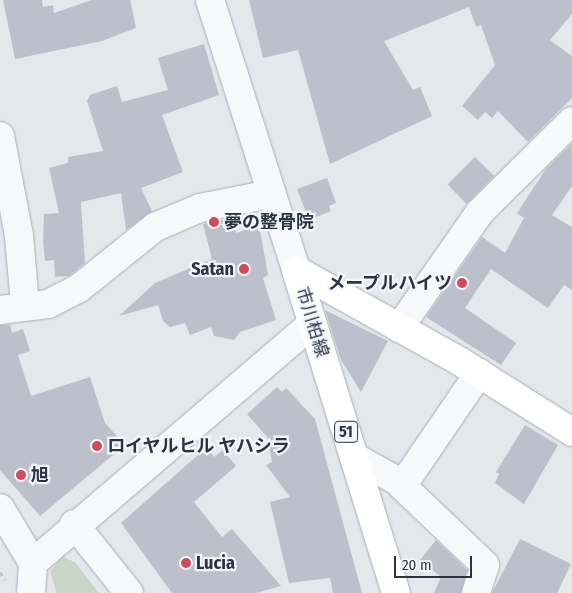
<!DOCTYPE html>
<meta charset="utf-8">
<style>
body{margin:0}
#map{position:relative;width:572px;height:593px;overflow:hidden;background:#e4e7ec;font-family:"Fira Sans Condensed","Noto Sans JP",sans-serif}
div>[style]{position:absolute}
.green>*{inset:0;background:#c9d6c5}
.building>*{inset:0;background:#bbc0ca;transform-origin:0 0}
.path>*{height:3px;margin-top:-1.5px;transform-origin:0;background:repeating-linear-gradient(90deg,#c2c5cb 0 4px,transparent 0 8px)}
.roads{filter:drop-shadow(0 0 1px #a9aeb7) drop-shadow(0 0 1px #a9aeb7)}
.minor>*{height:28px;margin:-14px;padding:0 14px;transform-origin:14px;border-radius:14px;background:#f7f8fa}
.major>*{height:28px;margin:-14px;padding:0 14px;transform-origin:14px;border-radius:14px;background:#fff}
.dots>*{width:14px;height:14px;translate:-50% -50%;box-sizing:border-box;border:2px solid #f4f6f9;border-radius:50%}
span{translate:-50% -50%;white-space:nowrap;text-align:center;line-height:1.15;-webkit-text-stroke:4.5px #f4f6f9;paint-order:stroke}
.shield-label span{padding:1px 4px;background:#f4f6f9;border:1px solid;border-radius:4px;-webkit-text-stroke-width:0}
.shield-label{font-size:16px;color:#2b3445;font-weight:700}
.poi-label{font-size:18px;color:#2b3445;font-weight:700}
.left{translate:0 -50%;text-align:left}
.right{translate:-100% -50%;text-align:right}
.street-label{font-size:18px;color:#2b3445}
.scale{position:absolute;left:394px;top:556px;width:78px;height:22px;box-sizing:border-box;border:2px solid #2b3445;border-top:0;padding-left:6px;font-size:15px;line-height:18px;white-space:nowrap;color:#2b3445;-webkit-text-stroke:4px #f4f6f9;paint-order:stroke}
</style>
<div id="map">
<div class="green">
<div style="clip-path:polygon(62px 557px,75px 562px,99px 593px,57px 593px,50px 572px)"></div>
</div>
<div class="building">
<div style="clip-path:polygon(3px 0,42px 0,43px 7px,53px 5px,54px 13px,92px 0,130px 0,136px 28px,102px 41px,15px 59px)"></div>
<div style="clip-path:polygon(249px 0,572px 0,572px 14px,550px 40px,572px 56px,572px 98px,528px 142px,498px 111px,492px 118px,485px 112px,478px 120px,462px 106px,495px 65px,481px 25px,476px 27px,469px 7px,384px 41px,413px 90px,420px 87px,432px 116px,330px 164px,298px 50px,263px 58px)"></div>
<div style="clip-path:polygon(204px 44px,219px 95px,162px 115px,183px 172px,141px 188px,152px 211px,126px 230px,121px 193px,81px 202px,85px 263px,69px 276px,55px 277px,54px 260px,45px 261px,43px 240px,44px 214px,59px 213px,49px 168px,68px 163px,68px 157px,103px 151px,87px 101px,90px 95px,117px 86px,122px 102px,168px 90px,158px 58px)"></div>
<div style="clip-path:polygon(572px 143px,572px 186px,552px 215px,572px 227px,572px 290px,564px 285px,548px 308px,491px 269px,465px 308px,516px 343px,501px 365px,426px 317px,482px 237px,505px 253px,524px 218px,517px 213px,546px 169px)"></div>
<div style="left:475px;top:157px;width:27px;height:39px;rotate:45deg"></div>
<div style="clip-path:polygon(327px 178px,336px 203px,329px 206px,331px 211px,309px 220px,297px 189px)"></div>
<div style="clip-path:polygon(232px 218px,236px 233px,259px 225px,268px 275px,263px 278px,276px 320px,240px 332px,234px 340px,214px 336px,211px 327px,190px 335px,185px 323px,170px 327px,163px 321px,158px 305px,119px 316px,155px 283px,212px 259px,203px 224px)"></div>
<div style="clip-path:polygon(325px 310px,388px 341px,361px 392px,341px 360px)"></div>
<div style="clip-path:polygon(0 325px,10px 325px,12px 333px,23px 329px,30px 351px,18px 355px,31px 396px,90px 377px,105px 423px,125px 445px,40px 516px,0 470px)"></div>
<div style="clip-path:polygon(277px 387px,282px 392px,286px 388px,315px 419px,362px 593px,333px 593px,330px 578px,289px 583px,270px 502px,290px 497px,266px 465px,272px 462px,267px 437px,247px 414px)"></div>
<div style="clip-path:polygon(525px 425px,558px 445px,524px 504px,495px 483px,499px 474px,496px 472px)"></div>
<div style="clip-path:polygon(207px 447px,214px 457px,223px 450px,236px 466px,194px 502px,222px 537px,232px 529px,281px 586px,256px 593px,172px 593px,121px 523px)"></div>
<div style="clip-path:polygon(520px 539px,571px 564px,557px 593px,492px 593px)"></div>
<div style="clip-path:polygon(436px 540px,467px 570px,461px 593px,434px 593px,441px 577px,420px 560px)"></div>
</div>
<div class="path">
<div style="left:0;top:572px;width:9px;rotate:58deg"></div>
</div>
<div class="roads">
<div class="minor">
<div style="left:210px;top:0;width:283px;rotate:72.3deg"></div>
<div style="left:0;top:136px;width:102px;rotate:79.2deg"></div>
<div style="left:19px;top:236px;width:69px;rotate:85deg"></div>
<div style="left:0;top:310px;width:48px;rotate:-7.1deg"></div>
<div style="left:48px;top:304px;width:34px;rotate:-27deg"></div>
<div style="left:78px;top:289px;width:99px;rotate:-38.8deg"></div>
<div style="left:155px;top:227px;width:49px;rotate:-22.9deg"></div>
<div style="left:200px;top:208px;width:72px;rotate:-11.2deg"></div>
<div style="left:399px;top:328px;width:141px;rotate:-55.1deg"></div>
<div style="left:480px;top:212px;width:129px;rotate:-44.7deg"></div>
<div style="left:354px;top:457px;width:56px;rotate:28.9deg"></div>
<div style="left:0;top:508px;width:64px;rotate:59deg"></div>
<div style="left:74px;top:524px;width:88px;rotate:51.4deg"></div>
<div style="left:31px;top:593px;width:30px;rotate:-86deg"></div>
<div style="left:33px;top:563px;width:367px;rotate:-40.6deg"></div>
<div style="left:476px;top:593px;width:29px;rotate:-72deg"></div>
<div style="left:485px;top:565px;width:115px;rotate:-136.4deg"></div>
<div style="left:402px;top:486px;width:137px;rotate:-55.7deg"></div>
</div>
<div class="major">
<div style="left:296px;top:270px;width:338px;rotate:72.8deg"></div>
<div style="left:296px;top:270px;width:189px;rotate:29.1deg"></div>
<div style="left:461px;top:362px;width:131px;rotate:32.2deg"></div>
</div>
</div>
<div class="dots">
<div style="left:214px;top:222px;background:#d1495b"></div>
<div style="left:244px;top:269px;background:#d1495b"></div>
<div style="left:462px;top:283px;background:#d1495b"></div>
<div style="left:97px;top:446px;background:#d1495b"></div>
<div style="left:21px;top:475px;background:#d1495b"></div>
<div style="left:186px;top:563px;background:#d1495b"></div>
</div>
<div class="shield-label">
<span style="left:346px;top:432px">51</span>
</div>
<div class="poi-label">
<span class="left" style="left:224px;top:222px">夢の整骨院</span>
<span class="right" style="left:234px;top:269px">Satan</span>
<span class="right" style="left:452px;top:283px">メープルハイツ</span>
<span class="left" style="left:107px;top:446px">ロイヤルヒル ヤハシラ</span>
<span class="left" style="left:31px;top:475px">旭</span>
<span class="left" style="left:196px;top:563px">Lucia</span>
</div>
<div class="street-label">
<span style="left:312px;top:322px;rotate:73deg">市川柏線</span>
</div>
<div class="scale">20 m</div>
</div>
